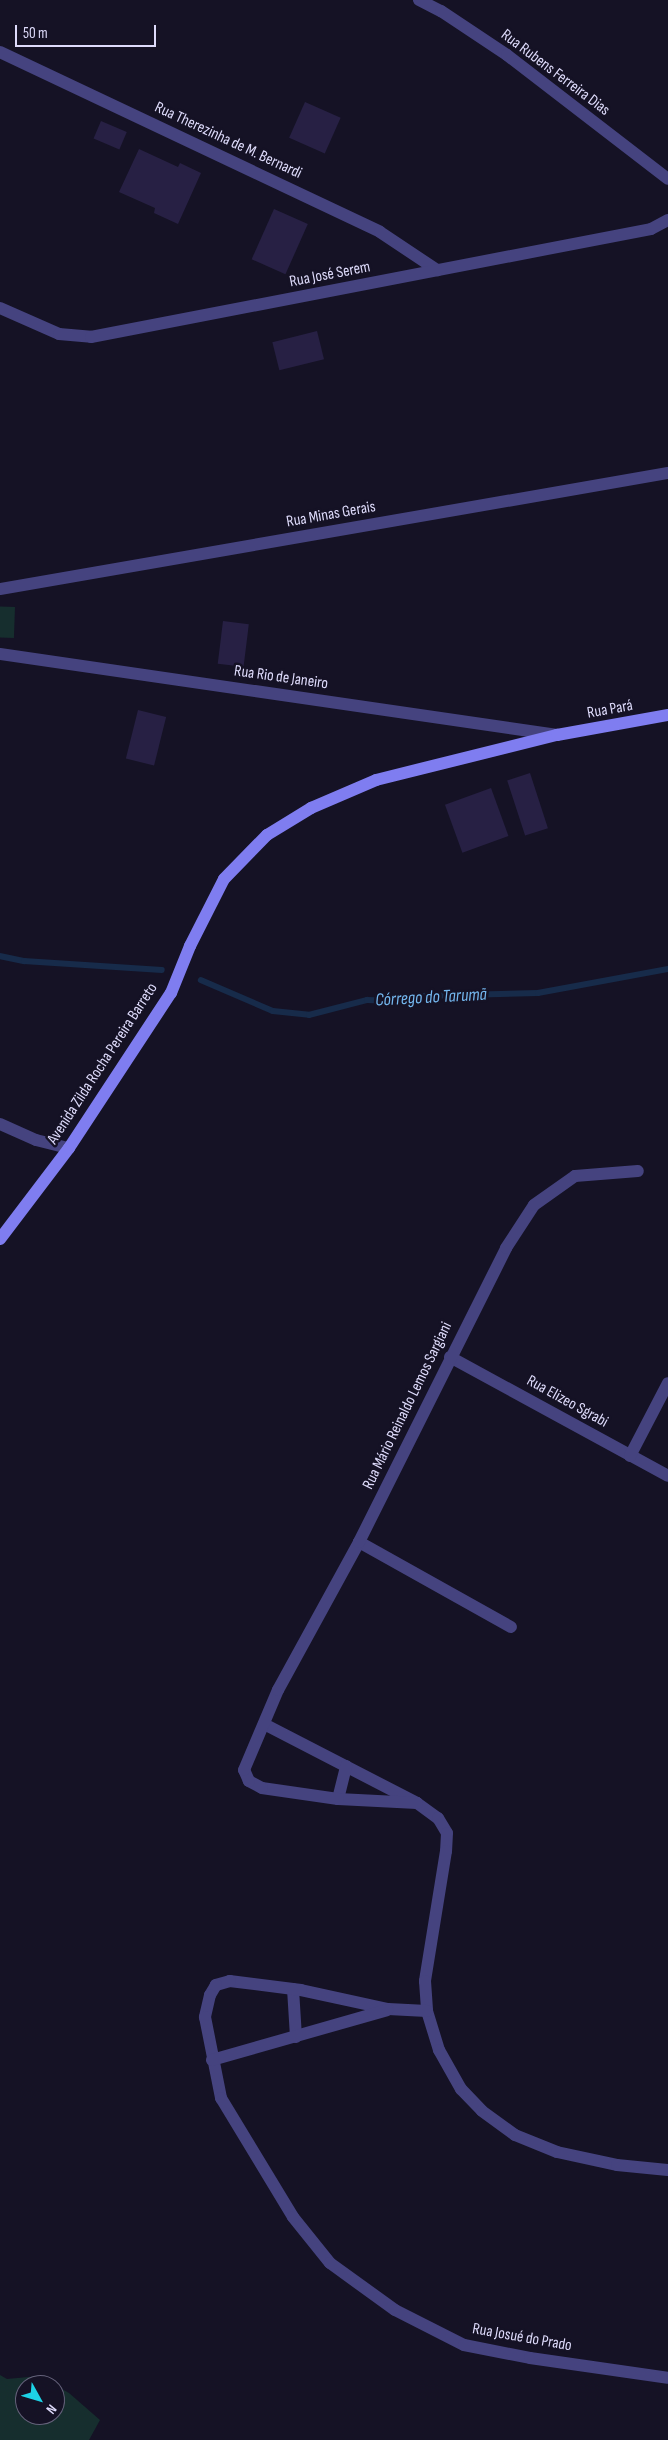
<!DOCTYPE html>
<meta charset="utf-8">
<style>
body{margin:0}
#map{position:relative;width:668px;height:2440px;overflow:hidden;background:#151225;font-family:"Sofia Sans Condensed",sans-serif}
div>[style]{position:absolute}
.green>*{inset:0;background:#162e2e;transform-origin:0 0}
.stream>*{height:5.5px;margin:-2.75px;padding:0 2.75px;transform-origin:2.75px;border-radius:2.75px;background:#172b4a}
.building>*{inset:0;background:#272044;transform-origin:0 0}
.street>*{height:12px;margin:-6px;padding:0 6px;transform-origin:6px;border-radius:6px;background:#45437f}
.secondary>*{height:12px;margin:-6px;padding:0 6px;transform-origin:6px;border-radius:6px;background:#7f7df0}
span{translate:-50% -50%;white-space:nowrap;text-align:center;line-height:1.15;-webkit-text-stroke:5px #151225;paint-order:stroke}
.street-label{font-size:16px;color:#dedbfb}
.water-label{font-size:18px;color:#74b7ef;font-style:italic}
.north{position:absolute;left:15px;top:2375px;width:50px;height:50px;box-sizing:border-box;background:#151225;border:1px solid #65627b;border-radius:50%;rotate:129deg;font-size:14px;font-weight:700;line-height:20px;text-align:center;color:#dedbfb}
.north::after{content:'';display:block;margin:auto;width:18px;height:22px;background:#1dd2e5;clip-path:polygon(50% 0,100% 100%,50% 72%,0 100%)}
.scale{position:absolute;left:15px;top:25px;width:141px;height:22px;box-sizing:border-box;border:2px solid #dedbfb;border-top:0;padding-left:6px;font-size:15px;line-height:18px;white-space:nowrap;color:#dedbfb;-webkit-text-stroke:4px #151225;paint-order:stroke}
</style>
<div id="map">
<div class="green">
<div style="left:15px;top:607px;width:31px;height:15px;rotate:92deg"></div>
<div style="clip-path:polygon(0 2375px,7px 2379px,39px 2376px,54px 2385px,25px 2385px,25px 2415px,55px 2415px,55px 2385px,69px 2393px,100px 2420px,89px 2440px,0 2440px)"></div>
</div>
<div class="stream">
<div style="left:0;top:956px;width:25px;rotate:12deg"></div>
<div style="left:24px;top:961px;width:138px;rotate:3.7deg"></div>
<div style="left:201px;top:980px;width:78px;rotate:23.3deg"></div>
<div style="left:273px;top:1011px;width:36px;rotate:6deg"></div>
<div style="left:309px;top:1015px;width:60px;rotate:-14.5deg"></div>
<div style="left:367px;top:1000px;width:23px;rotate:2deg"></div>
<div style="left:390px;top:1001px;width:31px;rotate:-9deg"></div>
<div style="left:421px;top:996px;width:117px;rotate:-1.5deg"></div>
<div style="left:538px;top:993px;width:132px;rotate:-10.5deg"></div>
</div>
<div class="building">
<div style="left:305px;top:102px;width:39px;height:39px;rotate:24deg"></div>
<div style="left:101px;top:121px;width:28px;height:19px;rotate:23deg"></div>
<div style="clip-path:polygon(139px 149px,178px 167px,180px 163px,201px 173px,178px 224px,154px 213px,155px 208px,119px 192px)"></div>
<div style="left:274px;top:209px;width:37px;height:55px;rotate:24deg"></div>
<div style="left:317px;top:331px;width:29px;height:46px;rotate:76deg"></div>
<div style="left:223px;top:621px;width:26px;height:43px;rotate:7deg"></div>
<div style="left:138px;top:710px;width:29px;height:50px;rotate:14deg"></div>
<div style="left:530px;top:773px;width:58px;height:24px;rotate:72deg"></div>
<div style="left:491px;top:788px;width:51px;height:49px;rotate:70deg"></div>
</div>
<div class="street">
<div style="left:419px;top:0;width:25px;rotate:27deg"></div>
<div style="left:441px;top:11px;width:79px;rotate:33.7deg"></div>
<div style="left:507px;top:55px;width:203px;rotate:37.6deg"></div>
<div style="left:0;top:52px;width:420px;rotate:25.3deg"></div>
<div style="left:380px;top:232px;width:69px;rotate:33.7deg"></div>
<div style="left:0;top:308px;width:64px;rotate:23.8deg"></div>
<div style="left:59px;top:334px;width:32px;rotate:5deg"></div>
<div style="left:91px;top:337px;width:570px;rotate:-10.92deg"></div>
<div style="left:651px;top:229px;width:19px;rotate:-28deg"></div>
<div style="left:0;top:589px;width:678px;rotate:-9.85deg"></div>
<div style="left:0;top:654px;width:563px;rotate:8.27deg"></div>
<div style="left:0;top:1124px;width:39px;rotate:24deg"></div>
<div style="left:36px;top:1140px;width:34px;rotate:14deg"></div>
<div style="left:450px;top:1357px;width:248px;rotate:28.6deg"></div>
<div style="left:630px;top:1456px;width:82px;rotate:-62.5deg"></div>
<div style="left:359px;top:1542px;width:174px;rotate:29.2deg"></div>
<div style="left:264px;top:1724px;width:172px;rotate:27.3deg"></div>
<div style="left:417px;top:1803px;width:26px;rotate:36deg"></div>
<div style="left:438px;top:1818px;width:17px;rotate:59deg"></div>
<div style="left:447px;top:1833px;width:18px;rotate:93deg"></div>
<div style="left:446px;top:1851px;width:132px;rotate:99.2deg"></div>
<div style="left:425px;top:1981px;width:30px;rotate:86deg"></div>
<div style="left:427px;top:2011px;width:41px;rotate:72.9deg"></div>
<div style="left:439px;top:2050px;width:45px;rotate:60.6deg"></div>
<div style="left:461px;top:2089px;width:30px;rotate:46deg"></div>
<div style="left:482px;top:2111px;width:41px;rotate:36deg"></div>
<div style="left:515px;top:2135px;width:45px;rotate:22deg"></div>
<div style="left:557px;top:2152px;width:61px;rotate:12.2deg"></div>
<div style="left:617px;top:2165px;width:51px;rotate:5.6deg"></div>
<div style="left:338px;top:1799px;width:34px;rotate:-76deg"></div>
<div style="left:417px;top:1803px;width:79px;rotate:-177.1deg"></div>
<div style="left:338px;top:1799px;width:77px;rotate:-171.8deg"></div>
<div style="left:262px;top:1788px;width:15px;rotate:-152deg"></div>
<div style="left:249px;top:1781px;width:12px;rotate:-114deg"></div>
<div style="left:244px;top:1770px;width:87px;rotate:-67deg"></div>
<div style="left:278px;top:1690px;width:169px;rotate:-61.3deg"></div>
<div style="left:359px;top:1542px;width:329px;rotate:-63.4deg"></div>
<div style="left:506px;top:1248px;width:51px;rotate:-56.9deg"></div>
<div style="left:534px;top:1205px;width:50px;rotate:-35.3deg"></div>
<div style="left:575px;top:1176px;width:63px;rotate:-4.5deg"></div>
<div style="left:293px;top:1989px;width:48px;rotate:86.4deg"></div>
<div style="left:427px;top:2011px;width:39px;rotate:-177deg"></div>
<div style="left:388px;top:2009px;width:89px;rotate:-167.7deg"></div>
<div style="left:301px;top:1990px;width:72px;rotate:-172.8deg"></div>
<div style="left:230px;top:1981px;width:15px;rotate:164deg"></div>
<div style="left:216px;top:1985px;width:12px;rotate:121deg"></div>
<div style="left:210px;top:1995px;width:23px;rotate:103deg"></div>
<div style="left:205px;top:2017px;width:83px;rotate:78.8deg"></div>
<div style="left:221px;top:2098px;width:139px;rotate:58.8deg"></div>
<div style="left:293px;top:2217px;width:59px;rotate:51.2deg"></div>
<div style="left:330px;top:2263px;width:80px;rotate:35.9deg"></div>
<div style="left:395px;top:2310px;width:77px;rotate:26.9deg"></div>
<div style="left:464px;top:2345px;width:67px;rotate:11.1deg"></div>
<div style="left:530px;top:2358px;width:139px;rotate:8.2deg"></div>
<div style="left:212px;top:2060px;width:182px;rotate:-15.9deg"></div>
</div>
<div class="secondary">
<div style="left:0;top:1239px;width:114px;rotate:-52.8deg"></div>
<div style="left:69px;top:1148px;width:186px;rotate:-56.7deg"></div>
<div style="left:171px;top:993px;width:51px;rotate:-68deg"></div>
<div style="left:190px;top:946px;width:75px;rotate:-63.1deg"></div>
<div style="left:224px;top:879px;width:62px;rotate:-45.7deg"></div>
<div style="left:267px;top:835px;width:52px;rotate:-31.5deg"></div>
<div style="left:311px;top:808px;width:71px;rotate:-23.3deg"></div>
<div style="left:376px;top:780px;width:187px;rotate:-14deg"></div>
<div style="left:557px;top:735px;width:113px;rotate:-10.2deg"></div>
</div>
<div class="street-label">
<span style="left:555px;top:73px;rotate:37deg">Rua Rubens Ferreira Dias</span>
<span style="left:228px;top:141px;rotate:25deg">Rua Therezinha de M. Bernardi</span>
<span style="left:330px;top:275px;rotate:-11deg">Rua José Serem</span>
<span style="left:331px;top:515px;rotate:-10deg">Rua Minas Gerais</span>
<span style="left:281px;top:678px;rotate:8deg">Rua Rio de Janeiro</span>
<span style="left:610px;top:710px;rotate:-10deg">Rua Pará</span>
<span style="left:103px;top:1064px;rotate:-57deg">Avenida Zilda Rocha Pereira Barreto</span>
<span style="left:567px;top:1402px;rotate:29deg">Rua Elizeo Sgrabi</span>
<span style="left:408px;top:1406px;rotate:-64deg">Rua Mário Reinaldo Lemos Sargiani</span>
<span style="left:522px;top:2338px;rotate:10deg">Rua Josué do Prado</span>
</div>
<div class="water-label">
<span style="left:431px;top:998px;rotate:-3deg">Córrego do Tarumã</span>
</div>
<div class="north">N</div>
<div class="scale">50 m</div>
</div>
